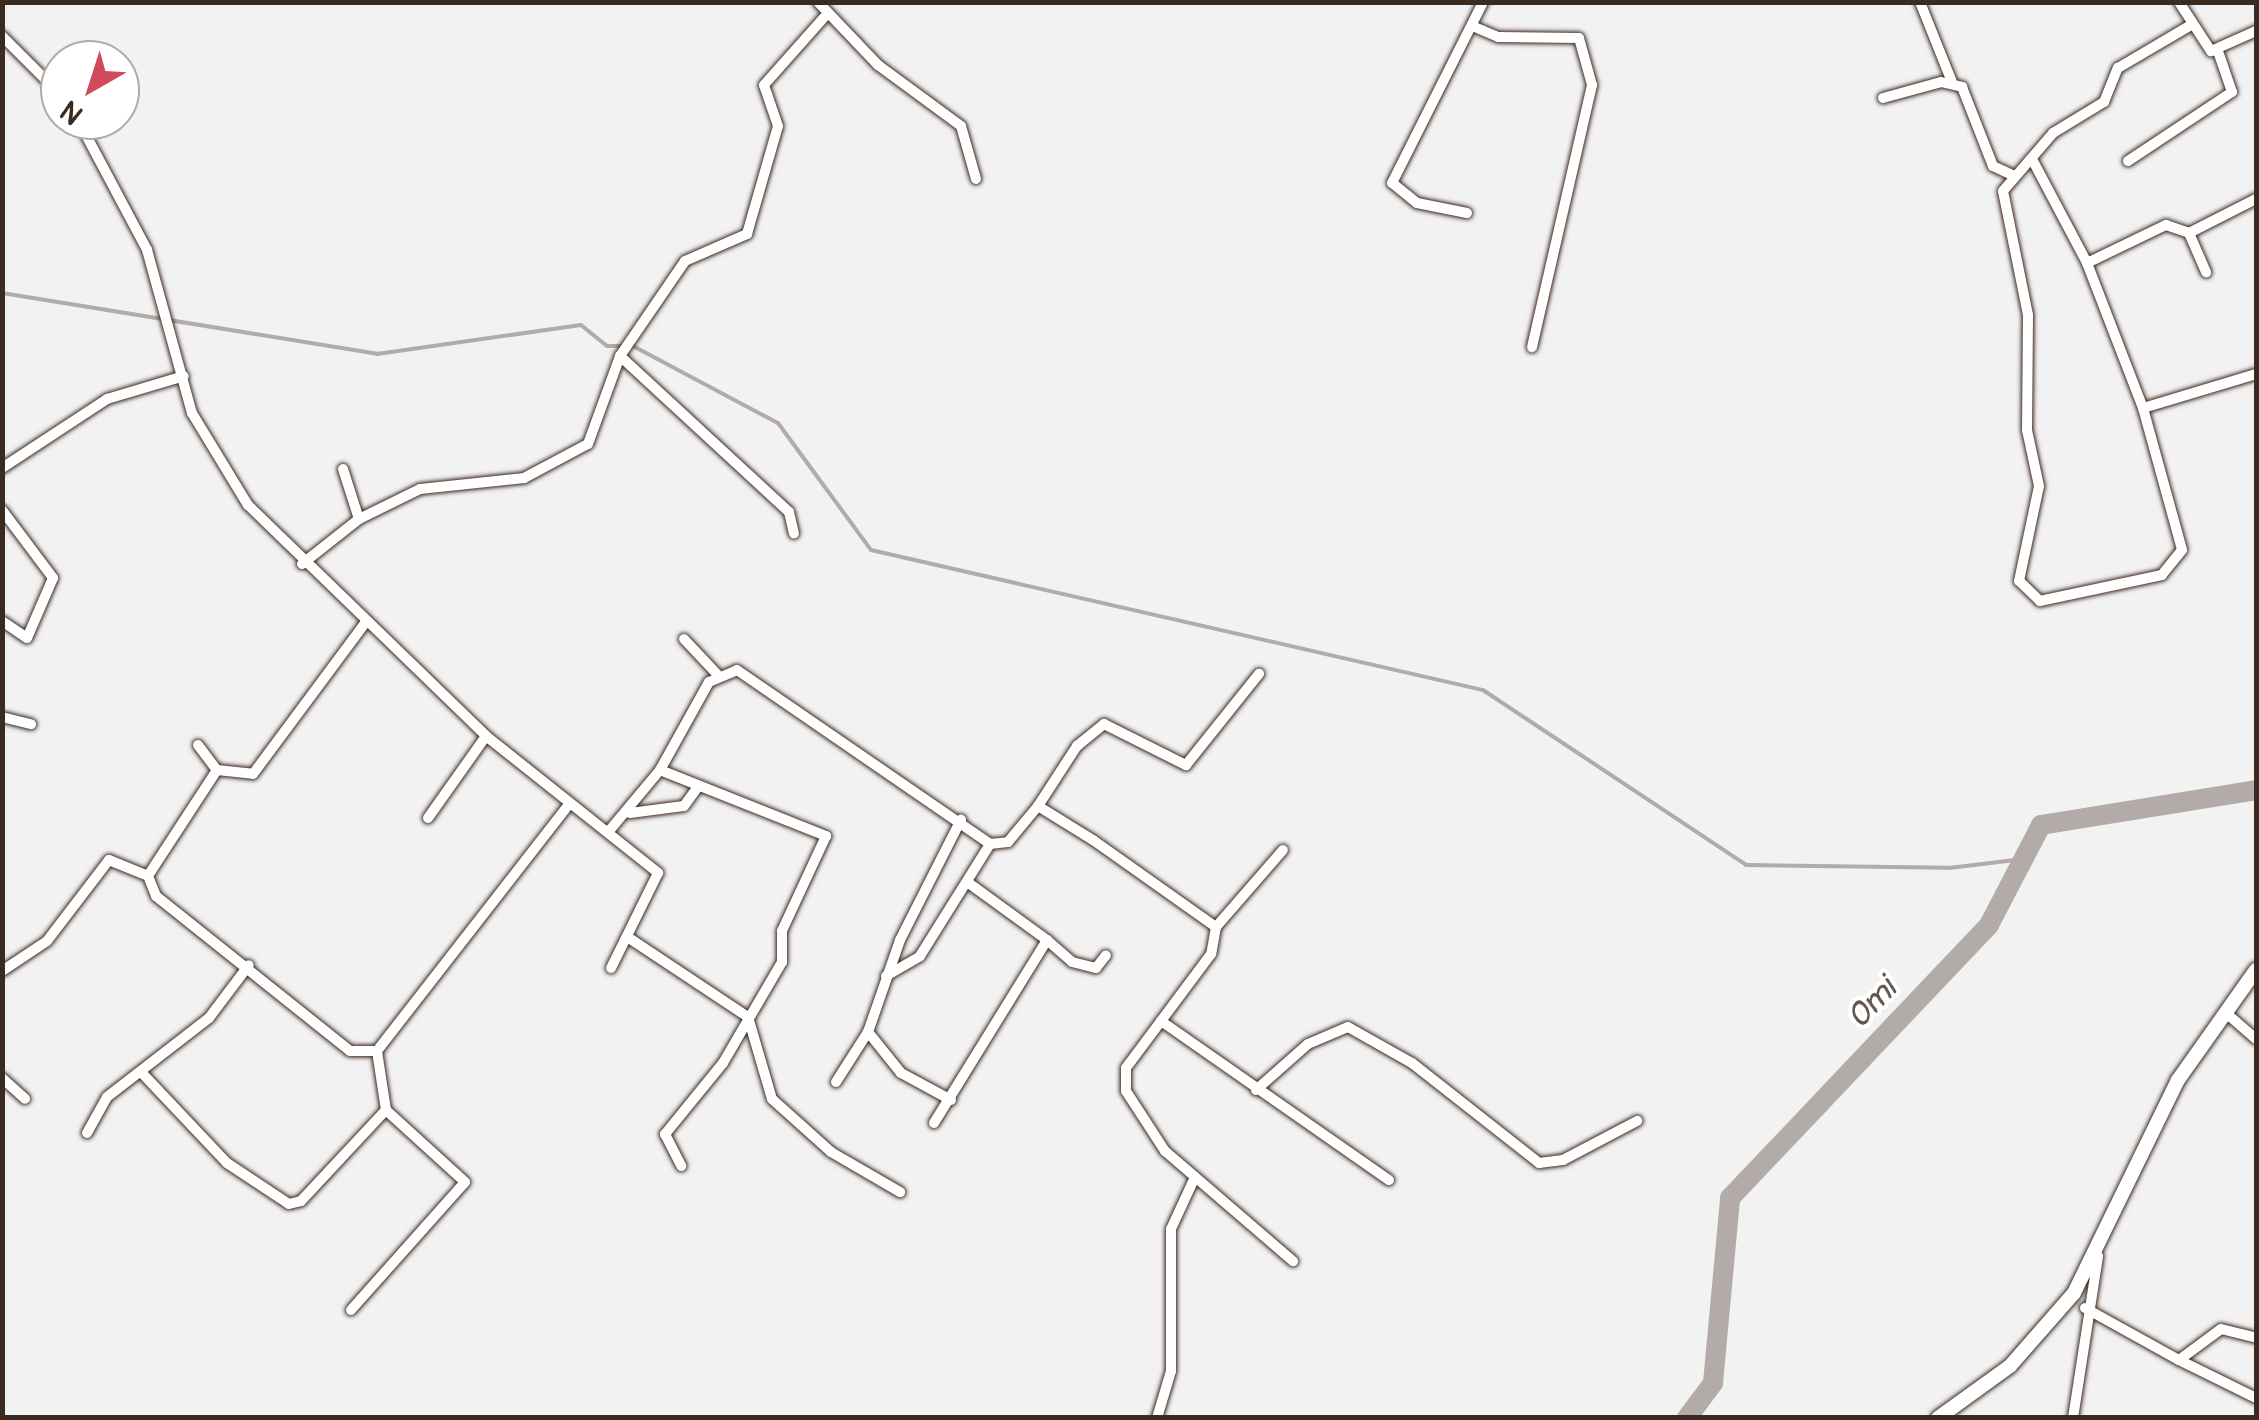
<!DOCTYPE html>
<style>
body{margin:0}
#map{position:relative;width:2259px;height:1420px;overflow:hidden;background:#f3f2f2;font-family:Pangolin,sans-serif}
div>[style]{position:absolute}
.stream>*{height:4px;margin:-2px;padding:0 2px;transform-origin:2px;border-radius:2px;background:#b2aba7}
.river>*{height:20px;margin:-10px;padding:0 10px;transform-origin:10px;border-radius:10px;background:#b2aba7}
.roads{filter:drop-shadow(0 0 2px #3b2a1e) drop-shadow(0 0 2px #3b2a1e)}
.street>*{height:10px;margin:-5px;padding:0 5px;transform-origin:5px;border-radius:5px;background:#fff}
.secondary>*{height:14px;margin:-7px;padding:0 7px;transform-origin:7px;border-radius:7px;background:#fff}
span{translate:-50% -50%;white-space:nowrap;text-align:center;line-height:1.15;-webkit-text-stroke:8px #fff;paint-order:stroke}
.water-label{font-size:32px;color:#65574e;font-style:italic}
.frame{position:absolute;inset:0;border:5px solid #3b2a1e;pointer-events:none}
.north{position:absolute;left:40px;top:40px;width:100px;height:100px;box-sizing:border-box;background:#fff;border:2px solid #b1aaa5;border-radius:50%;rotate:219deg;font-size:28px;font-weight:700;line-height:40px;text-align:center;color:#3b2a1e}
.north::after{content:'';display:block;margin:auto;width:35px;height:45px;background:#d1495b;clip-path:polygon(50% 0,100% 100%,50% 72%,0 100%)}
</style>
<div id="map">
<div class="stream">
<div style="left:2px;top:293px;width:380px;rotate:9.2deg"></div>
<div style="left:377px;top:354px;width:206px;rotate:-8.1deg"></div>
<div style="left:581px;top:325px;width:33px;rotate:39deg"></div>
<div style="left:607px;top:346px;width:16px"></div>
<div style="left:633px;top:346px;width:164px;rotate:28deg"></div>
<div style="left:778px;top:423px;width:157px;rotate:53.8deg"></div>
<div style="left:871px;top:550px;width:628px;rotate:12.89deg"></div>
<div style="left:1483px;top:690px;width:316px;rotate:33.6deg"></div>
<div style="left:1746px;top:865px;width:203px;rotate:0.8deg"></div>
<div style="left:1949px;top:868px;width:75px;rotate:-6.9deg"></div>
</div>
<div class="river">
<div style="left:1687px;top:1418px;width:44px;rotate:-53.4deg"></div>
<div style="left:1713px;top:1383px;width:186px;rotate:-84.7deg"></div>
<div style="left:1730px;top:1198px;width:376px;rotate:-46.5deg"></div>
<div style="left:1989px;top:925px;width:113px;rotate:-62.5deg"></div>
<div style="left:2041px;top:825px;width:218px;rotate:-9.2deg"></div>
</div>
<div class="roads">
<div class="street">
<div style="left:818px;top:2px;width:87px;rotate:46.4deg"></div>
<div style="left:878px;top:65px;width:103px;rotate:36.3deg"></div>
<div style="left:961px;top:126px;width:55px;rotate:74.2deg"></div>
<div style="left:1920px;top:2px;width:86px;rotate:68.2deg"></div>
<div style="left:2179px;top:2px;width:59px;rotate:56.9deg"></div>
<div style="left:2211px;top:51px;width:49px;rotate:-24deg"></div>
<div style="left:1477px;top:28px;width:23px;rotate:23deg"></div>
<div style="left:1498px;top:37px;width:81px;rotate:0.7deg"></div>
<div style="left:1579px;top:38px;width:49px;rotate:74.5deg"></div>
<div style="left:1592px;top:85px;width:269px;rotate:102.9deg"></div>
<div style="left:2px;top:36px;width:82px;rotate:45deg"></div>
<div style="left:1883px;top:98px;width:60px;rotate:-15.4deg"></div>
<div style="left:1941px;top:82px;width:22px;rotate:13deg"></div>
<div style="left:1962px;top:87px;width:85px;rotate:68.6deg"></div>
<div style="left:1993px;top:166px;width:21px;rotate:25deg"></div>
<div style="left:78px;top:120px;width:147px;rotate:62deg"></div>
<div style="left:147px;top:250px;width:169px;rotate:74.6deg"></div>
<div style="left:192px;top:413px;width:108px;rotate:58.7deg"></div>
<div style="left:248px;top:505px;width:332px;rotate:44.1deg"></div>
<div style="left:486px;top:736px;width:220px;rotate:38.5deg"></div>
<div style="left:658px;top:873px;width:106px;rotate:116.3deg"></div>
<div style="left:2032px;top:159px;width:118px;rotate:62.1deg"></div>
<div style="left:2087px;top:263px;width:155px;rotate:68.9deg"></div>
<div style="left:2143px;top:408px;width:147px;rotate:74.6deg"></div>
<div style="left:2182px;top:550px;width:32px;rotate:129deg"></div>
<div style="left:2162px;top:575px;width:125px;rotate:168deg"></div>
<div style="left:2040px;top:601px;width:29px;rotate:-136deg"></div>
<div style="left:2019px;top:581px;width:97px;rotate:-78.1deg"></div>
<div style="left:2039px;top:486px;width:57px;rotate:-102.1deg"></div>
<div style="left:2027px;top:430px;width:115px;rotate:-89.5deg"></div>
<div style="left:2028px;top:315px;width:126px;rotate:-101.4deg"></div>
<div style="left:2003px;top:191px;width:77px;rotate:-49.2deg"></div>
<div style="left:2053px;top:133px;width:60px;rotate:-31.3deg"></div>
<div style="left:2104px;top:102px;width:37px;rotate:-68deg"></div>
<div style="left:2118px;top:68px;width:85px;rotate:-30.5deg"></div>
<div style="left:2128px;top:161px;width:125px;rotate:-33.6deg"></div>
<div style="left:2232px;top:92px;width:43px;rotate:-108.9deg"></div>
<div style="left:1467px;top:213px;width:51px;rotate:-168.7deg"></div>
<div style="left:1417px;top:203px;width:32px;rotate:-141deg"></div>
<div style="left:1392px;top:183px;width:203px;rotate:-63.3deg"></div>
<div style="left:2189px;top:233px;width:43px;rotate:66.4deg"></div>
<div style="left:2087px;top:263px;width:88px;rotate:-25.7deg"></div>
<div style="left:2166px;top:225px;width:24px;rotate:19deg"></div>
<div style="left:2189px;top:233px;width:75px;rotate:-26.9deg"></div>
<div style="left:620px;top:356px;width:230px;rotate:42.7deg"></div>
<div style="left:789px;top:512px;width:22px;rotate:77deg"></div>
<div style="left:2143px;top:408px;width:118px;rotate:-16.7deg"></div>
<div style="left:2px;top:468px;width:126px;rotate:-33.3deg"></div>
<div style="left:107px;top:399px;width:80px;rotate:-16.6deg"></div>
<div style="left:343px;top:469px;width:52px;rotate:72.3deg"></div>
<div style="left:2px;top:510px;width:85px;rotate:53.1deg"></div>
<div style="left:53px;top:578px;width:65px;rotate:113.4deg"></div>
<div style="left:27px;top:638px;width:30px;rotate:-146deg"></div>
<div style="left:302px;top:564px;width:73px;rotate:-38.3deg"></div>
<div style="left:359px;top:519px;width:68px;rotate:-26.2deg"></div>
<div style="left:420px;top:489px;width:105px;rotate:-6deg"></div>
<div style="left:524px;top:478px;width:72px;rotate:-28deg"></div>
<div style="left:588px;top:444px;width:94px;rotate:-70deg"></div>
<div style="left:620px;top:356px;width:115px;rotate:-55.6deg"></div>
<div style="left:685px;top:261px;width:68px;rotate:-23.5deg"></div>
<div style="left:747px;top:234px;width:112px;rotate:-74deg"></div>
<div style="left:778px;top:126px;width:43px;rotate:-108.9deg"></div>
<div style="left:764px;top:85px;width:96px;rotate:-48.4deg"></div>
<div style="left:684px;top:639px;width:48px;rotate:46.7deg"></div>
<div style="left:2px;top:717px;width:30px;rotate:14deg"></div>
<div style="left:198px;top:745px;width:31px;rotate:53deg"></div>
<div style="left:217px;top:770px;width:36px;rotate:6deg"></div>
<div style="left:253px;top:774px;width:189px;rotate:-53.4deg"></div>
<div style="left:217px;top:770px;width:126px;rotate:123.1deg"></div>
<div style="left:148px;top:876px;width:22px;rotate:68deg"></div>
<div style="left:156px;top:896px;width:248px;rotate:38.6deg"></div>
<div style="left:350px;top:1051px;width:26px"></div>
<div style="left:660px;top:770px;width:179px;rotate:21.7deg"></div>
<div style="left:826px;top:836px;width:105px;rotate:114.9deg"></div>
<div style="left:782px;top:931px;width:31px;rotate:90deg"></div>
<div style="left:782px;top:962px;width:117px;rotate:120.3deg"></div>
<div style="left:723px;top:1063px;width:92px;rotate:129.2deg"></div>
<div style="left:665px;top:1134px;width:36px;rotate:63deg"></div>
<div style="left:1038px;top:806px;width:72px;rotate:-57deg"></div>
<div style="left:1077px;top:746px;width:35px;rotate:-39deg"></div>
<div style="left:1104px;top:724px;width:92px;rotate:26.6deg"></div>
<div style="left:1186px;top:765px;width:117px;rotate:-51.3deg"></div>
<div style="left:630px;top:813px;width:54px;rotate:-7.4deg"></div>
<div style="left:684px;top:806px;width:24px;rotate:-54deg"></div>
<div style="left:428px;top:818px;width:100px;rotate:-54.7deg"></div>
<div style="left:609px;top:831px;width:80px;rotate:-50.1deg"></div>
<div style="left:660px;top:770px;width:101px;rotate:-60.9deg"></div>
<div style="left:709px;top:682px;width:30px;rotate:-23deg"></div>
<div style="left:737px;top:670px;width:307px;rotate:34.5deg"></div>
<div style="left:990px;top:844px;width:18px;rotate:-6deg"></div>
<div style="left:1008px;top:842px;width:47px;rotate:-50.2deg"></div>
<div style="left:1038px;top:806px;width:65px;rotate:31.7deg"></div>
<div style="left:1093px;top:840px;width:151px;rotate:35.3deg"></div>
<div style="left:1216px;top:927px;width:27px;rotate:100deg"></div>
<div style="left:1211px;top:954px;width:142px;rotate:126.7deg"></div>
<div style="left:1126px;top:1068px;width:23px;rotate:90deg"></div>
<div style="left:1126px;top:1091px;width:72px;rotate:57deg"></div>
<div style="left:1165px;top:1151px;width:169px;rotate:40.7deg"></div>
<div style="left:1216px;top:927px;width:102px;rotate:-49deg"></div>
<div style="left:629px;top:938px;width:143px;rotate:33.6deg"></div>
<div style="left:748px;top:1017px;width:85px;rotate:73.7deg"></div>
<div style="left:772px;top:1099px;width:79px;rotate:41.9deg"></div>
<div style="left:831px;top:1152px;width:80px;rotate:30.1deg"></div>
<div style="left:1047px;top:940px;width:33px;rotate:41deg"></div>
<div style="left:1072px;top:962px;width:25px;rotate:14deg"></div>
<div style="left:1096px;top:968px;width:16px;rotate:-52deg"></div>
<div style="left:2px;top:971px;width:54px;rotate:-33.7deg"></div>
<div style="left:47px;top:941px;width:102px;rotate:-52.6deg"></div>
<div style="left:109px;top:860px;width:42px;rotate:22.3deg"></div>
<div style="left:886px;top:976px;width:39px;rotate:-30deg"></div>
<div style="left:920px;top:956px;width:132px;rotate:-58deg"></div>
<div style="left:2225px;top:1012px;width:41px;rotate:41.1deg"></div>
<div style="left:1161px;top:1021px;width:278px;rotate:34.9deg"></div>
<div style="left:141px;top:1072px;width:125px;rotate:46.6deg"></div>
<div style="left:227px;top:1163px;width:74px;rotate:33.5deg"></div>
<div style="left:289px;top:1204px;width:12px;rotate:-14deg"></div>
<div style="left:301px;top:1201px;width:125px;rotate:-47deg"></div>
<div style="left:386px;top:1110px;width:60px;rotate:-98.7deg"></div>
<div style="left:377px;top:1051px;width:314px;rotate:-52.1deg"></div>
<div style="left:2px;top:1078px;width:31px;rotate:42deg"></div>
<div style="left:836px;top:1082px;width:59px;rotate:-57.4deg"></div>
<div style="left:1256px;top:1090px;width:69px;rotate:-41.5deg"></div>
<div style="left:1308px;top:1044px;width:43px;rotate:-23deg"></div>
<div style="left:1348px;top:1027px;width:73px;rotate:29.4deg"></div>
<div style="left:1412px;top:1063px;width:162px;rotate:38.2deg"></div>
<div style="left:1539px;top:1163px;width:24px;rotate:-7deg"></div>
<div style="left:1563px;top:1160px;width:84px;rotate:-27.8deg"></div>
<div style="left:951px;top:1100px;width:57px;rotate:-151.6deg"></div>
<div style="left:901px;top:1073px;width:53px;rotate:-128.8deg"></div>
<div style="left:868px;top:1032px;width:97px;rotate:-70.8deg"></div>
<div style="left:900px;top:940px;width:135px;rotate:-63.1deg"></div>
<div style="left:934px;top:1123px;width:215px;rotate:-58.3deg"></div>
<div style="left:1047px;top:940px;width:95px;rotate:-144deg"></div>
<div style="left:87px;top:1133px;width:41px;rotate:-60.9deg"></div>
<div style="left:107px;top:1097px;width:129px;rotate:-37.8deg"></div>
<div style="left:209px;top:1018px;width:66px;rotate:-53deg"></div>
<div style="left:2085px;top:1308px;width:107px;rotate:29deg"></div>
<div style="left:2179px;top:1360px;width:52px;rotate:-36.4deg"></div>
<div style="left:2221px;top:1329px;width:36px;rotate:14deg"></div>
<div style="left:351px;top:1310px;width:171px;rotate:-48.3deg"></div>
<div style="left:465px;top:1182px;width:107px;rotate:-137.7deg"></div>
<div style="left:2179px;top:1360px;width:86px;rotate:26.3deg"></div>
<div style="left:1157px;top:1418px;width:49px;rotate:-73.4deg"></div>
<div style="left:1171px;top:1371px;width:142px;rotate:-90deg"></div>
<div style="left:1171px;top:1229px;width:57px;rotate:-65.2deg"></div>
<div style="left:2073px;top:1418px;width:164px;rotate:-81.2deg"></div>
</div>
<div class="secondary">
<div style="left:1938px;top:1418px;width:89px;rotate:-35.8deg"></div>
<div style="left:2010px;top:1366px;width:97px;rotate:-48.8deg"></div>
<div style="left:2074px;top:1293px;width:237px;rotate:-64deg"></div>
<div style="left:2178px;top:1080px;width:135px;rotate:-54.7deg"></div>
</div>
</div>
<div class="water-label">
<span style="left:1872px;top:1004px;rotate:-46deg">Omi</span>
</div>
<div class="frame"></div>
<div class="north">N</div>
</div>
